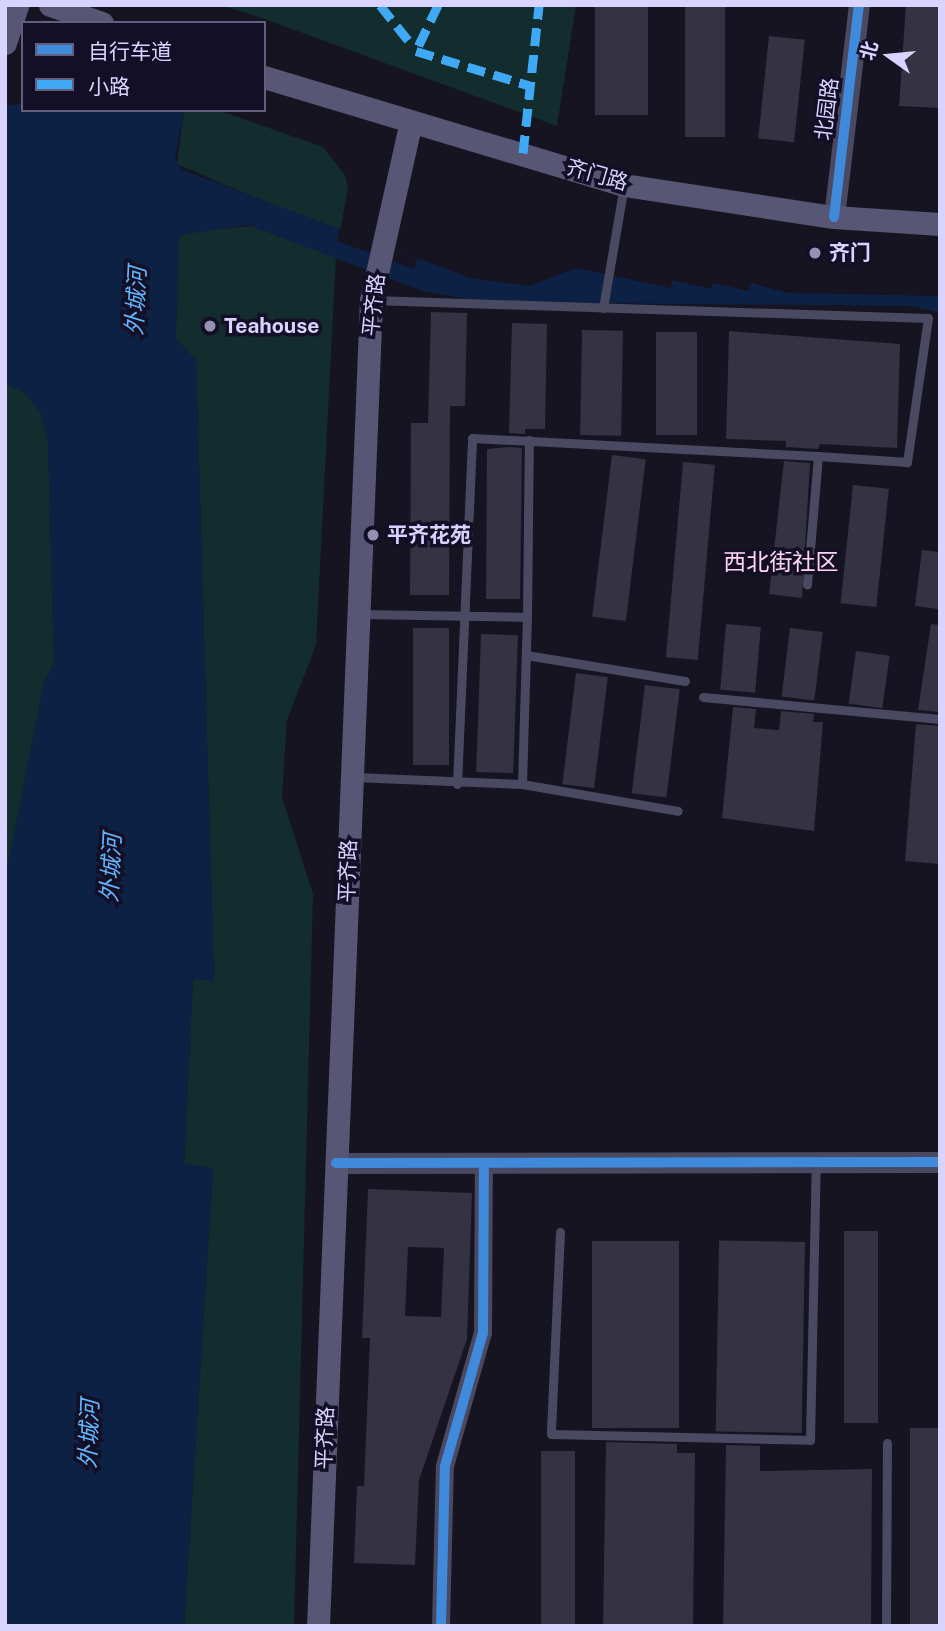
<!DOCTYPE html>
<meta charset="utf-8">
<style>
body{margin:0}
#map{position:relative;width:945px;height:1631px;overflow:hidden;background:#161421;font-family:"Public Sans","Noto Sans SC",sans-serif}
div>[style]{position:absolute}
.green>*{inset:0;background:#132c2d}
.water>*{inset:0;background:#0d2144}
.pier>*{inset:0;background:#161421}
.building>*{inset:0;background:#343243;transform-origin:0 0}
.service>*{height:9px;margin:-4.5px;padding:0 4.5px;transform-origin:4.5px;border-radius:4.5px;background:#4a4962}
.minor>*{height:18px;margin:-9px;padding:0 9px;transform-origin:9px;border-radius:9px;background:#4a4962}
.tertiary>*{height:21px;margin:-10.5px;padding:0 10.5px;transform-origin:10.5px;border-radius:10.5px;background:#4a4962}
.secondary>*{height:23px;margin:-11.5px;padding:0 11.5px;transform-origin:11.5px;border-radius:11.5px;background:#575674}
.quiet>*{height:9px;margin-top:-4.5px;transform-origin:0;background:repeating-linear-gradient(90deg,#3fa9f5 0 18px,transparent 0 27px)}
.cycleway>*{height:10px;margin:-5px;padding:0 5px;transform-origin:5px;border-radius:5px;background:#408adc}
.dots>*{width:19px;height:19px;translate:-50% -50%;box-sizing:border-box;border:4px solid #130f26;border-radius:50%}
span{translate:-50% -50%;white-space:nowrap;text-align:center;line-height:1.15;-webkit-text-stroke:7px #130f26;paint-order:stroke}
.street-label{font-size:21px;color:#d9d4ff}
.poi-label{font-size:21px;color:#d9d4ff;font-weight:700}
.left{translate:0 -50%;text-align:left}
.water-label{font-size:23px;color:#62b6ff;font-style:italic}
.neighbourhood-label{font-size:23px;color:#ffd6f0}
.frame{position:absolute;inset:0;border:7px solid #d9d4ff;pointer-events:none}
.legend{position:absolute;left:21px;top:21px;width:245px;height:91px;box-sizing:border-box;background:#130f26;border:2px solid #625e7d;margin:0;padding:9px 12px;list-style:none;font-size:21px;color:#d9d4ff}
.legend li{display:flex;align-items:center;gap:14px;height:35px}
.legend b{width:35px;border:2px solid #625e7d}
.north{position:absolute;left:854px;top:21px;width:70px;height:70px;-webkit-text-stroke:5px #130f26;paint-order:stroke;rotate:285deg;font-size:19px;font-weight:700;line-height:28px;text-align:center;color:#d9d4ff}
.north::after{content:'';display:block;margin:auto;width:24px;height:32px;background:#d9d4ff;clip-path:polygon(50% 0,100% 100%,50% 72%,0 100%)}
</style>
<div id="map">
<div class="green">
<div style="clip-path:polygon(219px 5px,576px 5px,557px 126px,259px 17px)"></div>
<div style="clip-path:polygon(184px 110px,218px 110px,323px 147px,345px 175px,348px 187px,336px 256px,316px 645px,287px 720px,282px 797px,313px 894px,294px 1626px,184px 1626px,213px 1169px,184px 1165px,193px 978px,214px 980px,196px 361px,176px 339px,177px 239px,184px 232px,253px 226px,253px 197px,177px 164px)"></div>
<div style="clip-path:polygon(5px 383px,25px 393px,40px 411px,48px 440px,54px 663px,44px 683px,5px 881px)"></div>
</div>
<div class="water">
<div style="clip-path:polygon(23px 103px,23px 110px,184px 110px,175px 159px,183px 170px,470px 278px,529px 286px,576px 268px,671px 288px,672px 280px,711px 289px,713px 283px,748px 291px,751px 283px,789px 293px,940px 296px,940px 313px,911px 306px,483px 302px,423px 291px,248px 225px,179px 235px,176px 339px,196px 360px,214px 981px,193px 979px,184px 1164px,213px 1168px,184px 1626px,5px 1626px,5px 881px,44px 683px,54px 663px,48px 440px,40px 411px,25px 393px,5px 383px,5px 106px)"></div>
</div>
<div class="pier">
<div style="clip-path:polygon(82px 5px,186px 5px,208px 13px,206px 23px,79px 23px)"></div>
<div style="clip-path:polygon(340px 228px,417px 259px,414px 269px,337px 241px)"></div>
</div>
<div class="building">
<div style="left:595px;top:5px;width:53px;height:110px"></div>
<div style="left:685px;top:5px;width:40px;height:132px"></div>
<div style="clip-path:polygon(906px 5px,940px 5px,940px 108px,899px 106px)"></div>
<div style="left:769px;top:36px;width:36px;height:103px;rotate:6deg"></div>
<div style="clip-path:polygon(431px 312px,467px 313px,465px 406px,450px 406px,449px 595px,410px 595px,411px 423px,428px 423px)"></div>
<div style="clip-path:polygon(512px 323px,547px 324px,545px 429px,525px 429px,525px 434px,509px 433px)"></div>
<div style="left:582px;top:330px;width:41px;height:105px;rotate:1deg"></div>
<div style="clip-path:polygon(729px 331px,900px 344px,897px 448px,820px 444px,818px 449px,786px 447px,786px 441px,726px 439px)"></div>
<div style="left:656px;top:332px;width:41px;height:103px"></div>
<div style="clip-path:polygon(509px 447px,522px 448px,520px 599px,486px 599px,487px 449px)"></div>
<div style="left:612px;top:455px;width:34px;height:163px;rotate:7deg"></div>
<div style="clip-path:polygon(784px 461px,810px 463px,802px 598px,769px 594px)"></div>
<div style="left:683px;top:462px;width:32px;height:196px;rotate:5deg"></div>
<div style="left:853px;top:485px;width:36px;height:119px;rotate:6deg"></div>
<div style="clip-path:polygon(922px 550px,940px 552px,938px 609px,915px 606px)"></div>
<div style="left:726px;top:624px;width:35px;height:66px;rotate:5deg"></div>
<div style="clip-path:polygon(931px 624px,940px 625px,940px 712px,918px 710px)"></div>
<div style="left:413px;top:628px;width:36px;height:137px"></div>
<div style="left:790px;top:628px;width:33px;height:69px;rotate:7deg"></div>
<div style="left:481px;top:634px;width:37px;height:138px;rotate:2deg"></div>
<div style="left:856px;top:651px;width:34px;height:53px;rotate:8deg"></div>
<div style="left:576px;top:673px;width:32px;height:112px;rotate:7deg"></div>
<div style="left:645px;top:685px;width:35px;height:109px;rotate:7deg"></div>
<div style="clip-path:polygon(733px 707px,756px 709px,754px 728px,779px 730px,781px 711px,814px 714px,813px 722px,823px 722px,814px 831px,722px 818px)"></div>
<div style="clip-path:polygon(916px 724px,940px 726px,940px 864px,905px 861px)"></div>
<div style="clip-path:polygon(evenodd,368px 1189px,472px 1193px,467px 1339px,419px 1480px,415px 1565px,354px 1563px,357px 1486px,364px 1486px,370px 1338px,362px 1338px,368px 1189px,408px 1247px,444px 1248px,441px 1317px,405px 1316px,408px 1247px)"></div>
<div style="left:844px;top:1231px;width:34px;height:192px"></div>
<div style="left:592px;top:1241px;width:87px;height:187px"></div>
<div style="left:805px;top:1242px;width:191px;height:86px;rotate:91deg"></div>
<div style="left:910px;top:1428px;width:30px;height:198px"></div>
<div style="clip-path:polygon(606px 1442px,677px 1444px,677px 1453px,695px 1453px,693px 1626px,603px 1626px)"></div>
<div style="clip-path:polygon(726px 1445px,760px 1446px,760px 1471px,872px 1469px,871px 1626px,723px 1626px)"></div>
<div style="left:541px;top:1451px;width:34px;height:175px"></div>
</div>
<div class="service">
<div style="left:373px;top:300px;width:555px;rotate:1.86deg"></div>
<div style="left:928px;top:318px;width:146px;rotate:98.3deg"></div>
<div style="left:907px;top:462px;width:89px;rotate:-176.1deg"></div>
<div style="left:818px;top:456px;width:129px;rotate:94.9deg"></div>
<div style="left:603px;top:308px;width:125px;rotate:-80.3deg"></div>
<div style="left:361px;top:614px;width:166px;rotate:1deg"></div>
<div style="left:527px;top:617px;width:177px;rotate:-89.4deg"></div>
<div style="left:526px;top:655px;width:161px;rotate:9.3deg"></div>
<div style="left:703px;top:697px;width:238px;rotate:5.3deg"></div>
<div style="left:354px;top:777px;width:168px;rotate:2.4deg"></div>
<div style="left:522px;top:784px;width:158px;rotate:9.8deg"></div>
<div style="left:457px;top:784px;width:346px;rotate:-87.5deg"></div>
<div style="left:472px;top:438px;width:346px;rotate:3deg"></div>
<div style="left:522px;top:784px;width:167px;rotate:-88.3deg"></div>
<div style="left:560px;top:1232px;width:202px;rotate:92.6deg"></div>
<div style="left:551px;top:1434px;width:259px;rotate:1.3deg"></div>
<div style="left:810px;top:1440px;width:278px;rotate:-88.8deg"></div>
<div style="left:886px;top:1626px;width:183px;rotate:-89.7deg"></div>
</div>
<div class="minor">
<div style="left:441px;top:1626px;width:160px;rotate:-88.6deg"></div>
<div style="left:445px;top:1466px;width:138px;rotate:-74.1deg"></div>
<div style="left:483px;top:1333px;width:170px;rotate:-89.7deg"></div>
</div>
<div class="tertiary">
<div style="left:834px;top:217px;width:213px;rotate:-83.3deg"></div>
<div style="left:336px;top:1163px;width:604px;rotate:-0.09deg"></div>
</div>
<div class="secondary">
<div style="left:50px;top:5px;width:55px;rotate:19.1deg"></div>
<div style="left:5px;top:43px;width:40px;rotate:-72deg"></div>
<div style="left:264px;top:77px;width:376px;rotate:16.7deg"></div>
<div style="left:624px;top:185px;width:212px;rotate:8.7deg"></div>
<div style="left:834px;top:217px;width:106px;rotate:3.8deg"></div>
<div style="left:318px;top:1626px;width:1327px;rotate:-87.71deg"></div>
<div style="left:371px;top:300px;width:183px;rotate:-77.4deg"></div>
</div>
<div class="quiet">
<div style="left:380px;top:5px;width:45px;rotate:51.3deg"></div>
<div style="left:438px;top:5px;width:51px;rotate:115.6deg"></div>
<div style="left:416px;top:51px;width:120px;rotate:16.9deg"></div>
<div style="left:523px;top:153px;width:149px;rotate:-83.8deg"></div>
</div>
<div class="cycleway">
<div style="left:834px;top:217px;width:213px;rotate:-83.3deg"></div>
<div style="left:336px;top:1163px;width:604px;rotate:-0.09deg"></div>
<div style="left:441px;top:1626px;width:160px;rotate:-88.6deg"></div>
<div style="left:445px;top:1466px;width:138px;rotate:-74.1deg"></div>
<div style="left:483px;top:1333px;width:170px;rotate:-89.7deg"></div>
</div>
<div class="dots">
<div style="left:815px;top:253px;background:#9591b1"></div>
<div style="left:210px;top:326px;background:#9591b1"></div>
<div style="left:373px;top:535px;background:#9591b1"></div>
</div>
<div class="street-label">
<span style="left:827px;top:109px;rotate:-83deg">北园路</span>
<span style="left:597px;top:175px;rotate:16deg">齐门路</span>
<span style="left:374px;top:305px;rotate:-84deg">平齐路</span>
<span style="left:348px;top:871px;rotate:-88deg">平齐路</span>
<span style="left:325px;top:1438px;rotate:-88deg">平齐路</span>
</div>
<div class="poi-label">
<span class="left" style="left:829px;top:253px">齐门</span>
<span class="left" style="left:224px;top:326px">Teahouse</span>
<span class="left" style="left:387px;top:535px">平齐花苑</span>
</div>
<div class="water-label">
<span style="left:136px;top:301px;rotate:-87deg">外城河</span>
<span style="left:111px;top:868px;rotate:-87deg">外城河</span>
<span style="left:89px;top:1434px;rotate:-88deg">外城河</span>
</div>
<div class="neighbourhood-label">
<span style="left:781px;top:562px">西北街社区</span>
</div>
<div class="frame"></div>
<ul class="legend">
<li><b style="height:9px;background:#408adc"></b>自行车道</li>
<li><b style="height:9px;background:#3fa9f5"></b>小路</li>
</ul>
<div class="north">北</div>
</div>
